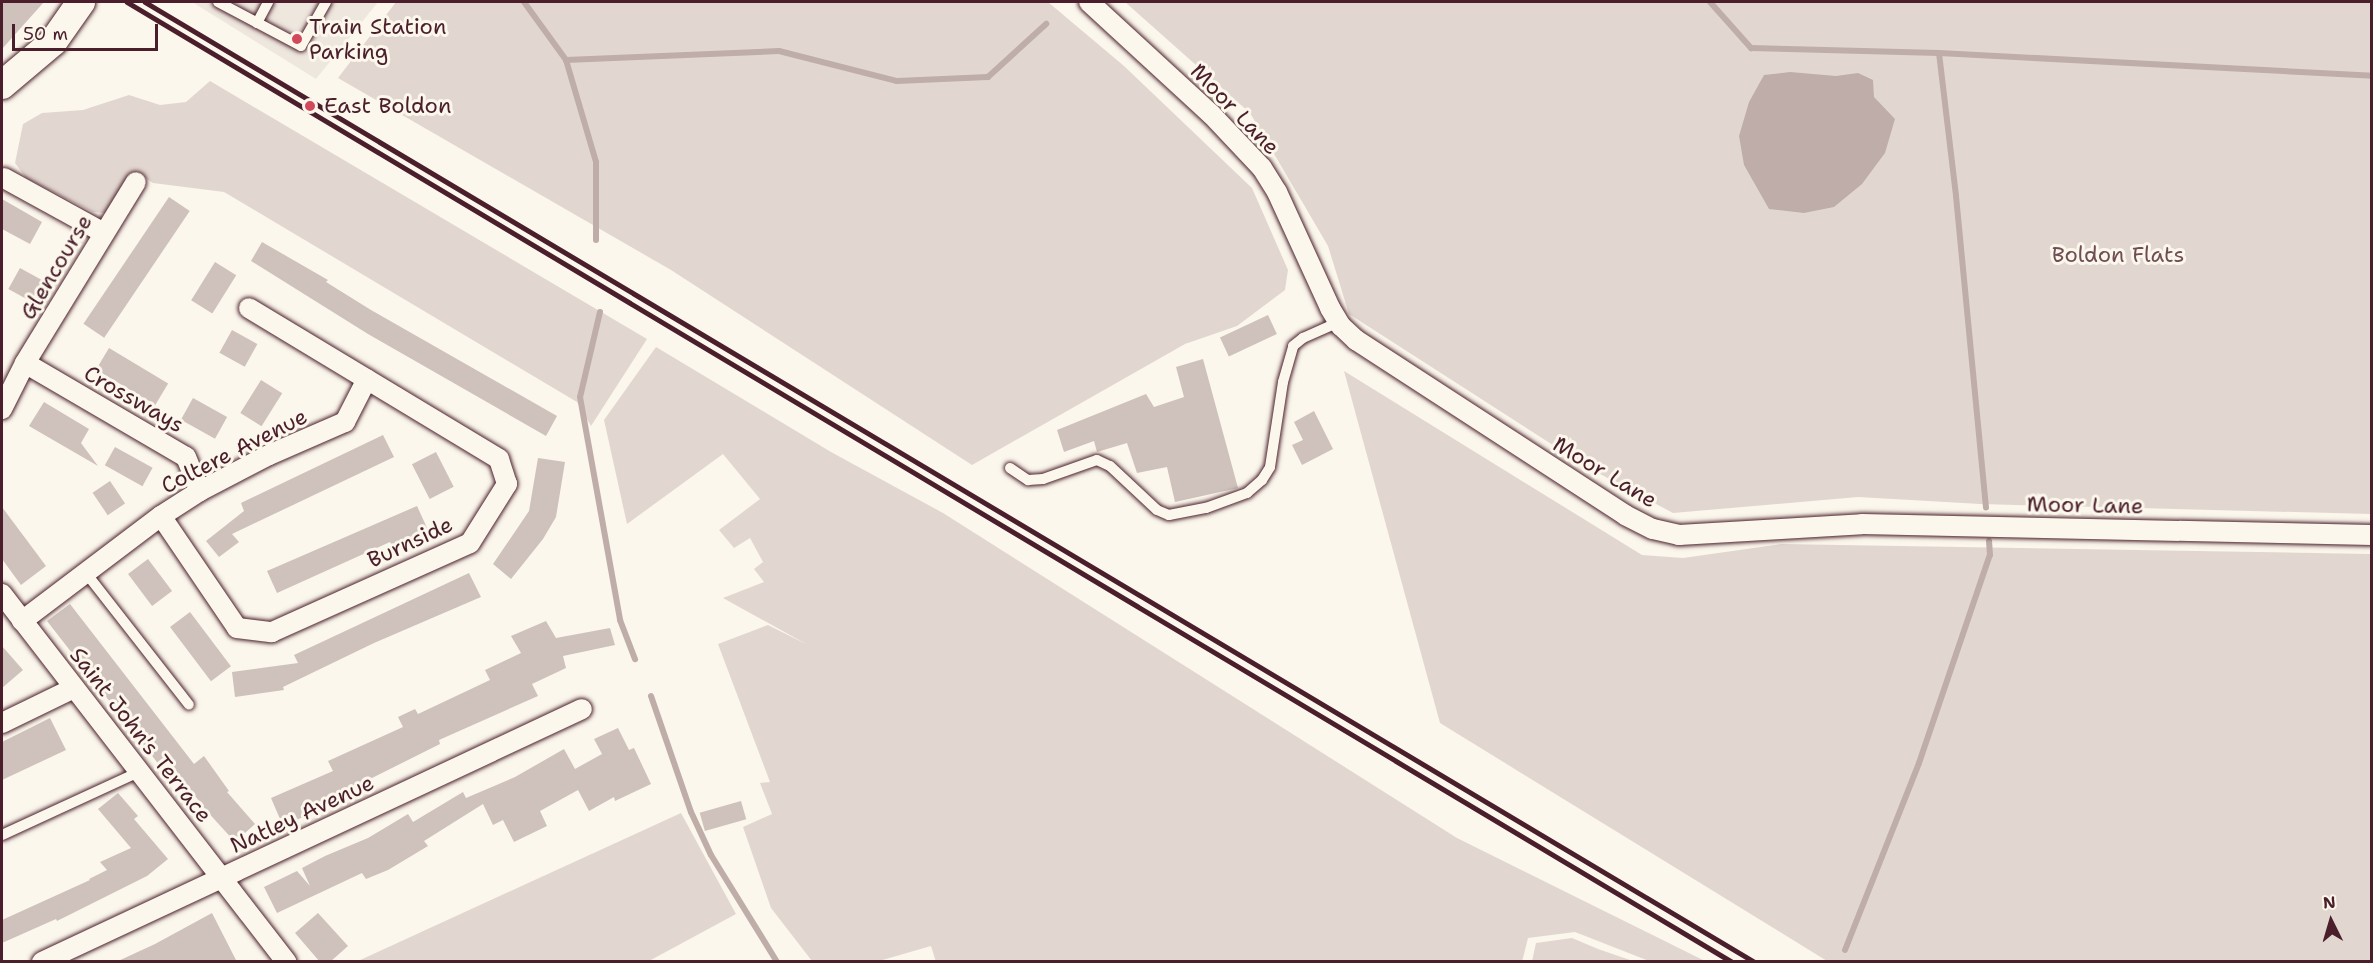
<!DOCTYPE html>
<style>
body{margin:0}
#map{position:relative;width:2373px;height:963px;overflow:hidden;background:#fbf7ec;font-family:"Shantell Sans",sans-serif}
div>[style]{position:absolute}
.built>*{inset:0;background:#eee7de}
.green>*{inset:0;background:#e2d7d0}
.water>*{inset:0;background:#bfadaa}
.stream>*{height:6px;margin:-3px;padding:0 3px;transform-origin:3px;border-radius:3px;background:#bfadaa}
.building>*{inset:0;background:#cfc2bc;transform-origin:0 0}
.roads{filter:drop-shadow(0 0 2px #4a1f2b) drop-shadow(0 0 2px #4a1f2b)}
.service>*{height:10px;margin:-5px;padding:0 5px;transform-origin:5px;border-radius:5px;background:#fbf7ec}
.minor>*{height:20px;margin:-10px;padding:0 10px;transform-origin:10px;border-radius:10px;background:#fbf7ec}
.secondary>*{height:28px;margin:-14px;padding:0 14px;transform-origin:14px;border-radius:14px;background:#fbf7ec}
.rail>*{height:4.5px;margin:-2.25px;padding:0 2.25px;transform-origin:2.25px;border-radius:2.25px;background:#4a1f2b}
.dots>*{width:16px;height:16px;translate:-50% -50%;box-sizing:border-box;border:3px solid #fbf7ec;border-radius:50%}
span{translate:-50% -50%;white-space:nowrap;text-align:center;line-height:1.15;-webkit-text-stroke:6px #fbf7ec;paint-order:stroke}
.poi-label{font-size:22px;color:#4a1f2b}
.left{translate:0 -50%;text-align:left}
.street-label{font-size:22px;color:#4a1f2b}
.park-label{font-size:22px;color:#704d54}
.frame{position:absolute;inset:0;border:3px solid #4a1f2b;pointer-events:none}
.north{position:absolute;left:2301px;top:891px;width:60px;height:60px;-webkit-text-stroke:4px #fbf7ec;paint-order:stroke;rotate:355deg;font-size:16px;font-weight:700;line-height:24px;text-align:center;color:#4a1f2b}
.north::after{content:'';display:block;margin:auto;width:21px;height:27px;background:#4a1f2b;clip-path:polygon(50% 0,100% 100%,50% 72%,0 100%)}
.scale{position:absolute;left:12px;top:24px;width:146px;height:27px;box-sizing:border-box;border:3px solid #4a1f2b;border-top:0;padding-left:8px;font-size:18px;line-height:21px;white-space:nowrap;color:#4a1f2b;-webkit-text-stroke:4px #fbf7ec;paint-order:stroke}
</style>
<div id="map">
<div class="built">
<div style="clip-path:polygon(192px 2px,378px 2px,316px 79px)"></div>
</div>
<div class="green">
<div style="clip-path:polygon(396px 2px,1048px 2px,1124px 66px,1252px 188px,1288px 270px,1285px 290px,1237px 326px,1185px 344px,972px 465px,671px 270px,338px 78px)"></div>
<div style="clip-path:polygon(1125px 2px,2371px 2px,2371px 514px,1980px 504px,1858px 497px,1673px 513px,1587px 467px,1349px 314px,1328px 246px,1250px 113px)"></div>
<div style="clip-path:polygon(210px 81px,647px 339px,591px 426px,577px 402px,224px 192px,153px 183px,136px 172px,105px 213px,93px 212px,26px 178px,15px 163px,23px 124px,42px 113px,83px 110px,129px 95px,160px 105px,186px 102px)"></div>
<div style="clip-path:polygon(656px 347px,831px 452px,943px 513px,1457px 838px,1705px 961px,1649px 961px,1575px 932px,1528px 938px,1522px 962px,936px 962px,931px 946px,879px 961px,812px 961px,771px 908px,743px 827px,772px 814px,760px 783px,770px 782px,718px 644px,768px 625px,808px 645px,723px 598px,764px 582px,754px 569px,763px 562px,750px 538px,734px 548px,719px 530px,760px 499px,723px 454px,627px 524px,604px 420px)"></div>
<div style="clip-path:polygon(1344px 371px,1642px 555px,1683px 558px,1781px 544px,2371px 554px,2371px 961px,1827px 961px,1440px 723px)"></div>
<div style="clip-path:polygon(681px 813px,736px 914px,649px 961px,358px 961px)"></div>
<div style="clip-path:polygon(1572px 938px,1598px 949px,1633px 961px,1532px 961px,1536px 943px)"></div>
</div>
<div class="water">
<div style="clip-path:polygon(1790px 72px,1836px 76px,1858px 73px,1873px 80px,1874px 97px,1895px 119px,1885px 153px,1862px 184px,1834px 207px,1804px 213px,1769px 209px,1744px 165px,1739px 136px,1749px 102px,1764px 75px)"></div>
</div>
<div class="stream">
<div style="left:524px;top:2px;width:72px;rotate:54.1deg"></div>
<div style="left:566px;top:60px;width:106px;rotate:73.6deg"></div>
<div style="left:596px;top:162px;width:78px;rotate:90deg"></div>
<div style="left:1710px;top:2px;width:62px;rotate:48.3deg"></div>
<div style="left:1751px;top:48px;width:188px;rotate:1.5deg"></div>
<div style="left:1939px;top:53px;width:144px;rotate:83.2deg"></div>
<div style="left:1956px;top:196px;width:313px;rotate:84.5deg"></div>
<div style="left:1939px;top:53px;width:434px;rotate:3deg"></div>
<div style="left:566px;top:60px;width:213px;rotate:-2.4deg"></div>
<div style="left:779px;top:51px;width:122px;rotate:14.3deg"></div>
<div style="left:897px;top:81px;width:91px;rotate:-2.5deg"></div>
<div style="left:988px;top:77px;width:79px;rotate:-42.4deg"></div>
<div style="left:600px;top:312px;width:87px;rotate:103.2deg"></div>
<div style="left:580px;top:397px;width:227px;rotate:79.8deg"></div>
<div style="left:620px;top:620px;width:42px;rotate:69deg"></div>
<div style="left:651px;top:696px;width:123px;rotate:71deg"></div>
<div style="left:691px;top:812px;width:47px;rotate:65.1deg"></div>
<div style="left:711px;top:855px;width:126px;rotate:58.3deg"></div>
<div style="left:1845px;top:950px;width:201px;rotate:-68.4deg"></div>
<div style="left:1919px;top:763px;width:220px;rotate:-71.2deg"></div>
<div style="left:1990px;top:555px;width:14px;rotate:-94deg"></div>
</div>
<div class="building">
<div style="clip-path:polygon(2px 2px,44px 2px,2px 49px)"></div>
<div style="left:169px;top:197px;width:25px;height:153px;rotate:34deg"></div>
<div style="clip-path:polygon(2px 199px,42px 222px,30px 244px,2px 229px)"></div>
<div style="clip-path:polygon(262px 242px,328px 280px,326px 282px,371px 310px,557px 416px,546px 436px,368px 334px,251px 261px)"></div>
<div style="left:215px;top:262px;width:25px;height:45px;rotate:32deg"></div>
<div style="left:20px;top:268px;width:26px;height:24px;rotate:29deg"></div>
<div style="left:1268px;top:315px;width:21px;height:53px;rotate:65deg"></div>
<div style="left:232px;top:330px;width:29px;height:26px;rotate:29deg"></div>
<div style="left:109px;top:348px;width:69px;height:25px;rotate:31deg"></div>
<div style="clip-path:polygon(1203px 359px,1238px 488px,1175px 502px,1167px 467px,1137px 473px,1127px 443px,1097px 452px,1094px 441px,1064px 452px,1057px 430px,1146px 394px,1154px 407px,1184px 397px,1176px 367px)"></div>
<div style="left:261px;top:380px;width:25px;height:39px;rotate:32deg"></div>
<div style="left:193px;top:398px;width:39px;height:25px;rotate:29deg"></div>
<div style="clip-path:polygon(44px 402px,89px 429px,81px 443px,98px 466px,29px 426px)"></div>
<div style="clip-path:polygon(1314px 411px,1333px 449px,1302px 465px,1292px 445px,1303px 440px,1294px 422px)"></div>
<div style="clip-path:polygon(383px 435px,394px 457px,232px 534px,239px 542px,219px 557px,206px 541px,244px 511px,241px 503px)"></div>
<div style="left:115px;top:447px;width:43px;height:21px;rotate:29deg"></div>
<div style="left:436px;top:452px;width:39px;height:27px;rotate:63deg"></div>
<div style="clip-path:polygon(538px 458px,565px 462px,556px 517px,543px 539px,511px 579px,493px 564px,529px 511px)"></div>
<div style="left:110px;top:481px;width:27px;height:21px;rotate:56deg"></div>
<div style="clip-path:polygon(417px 506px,428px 530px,392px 545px,390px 542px,277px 593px,267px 571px)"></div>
<div style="clip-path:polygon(2px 507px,46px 566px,21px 585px,2px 559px)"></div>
<div style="left:148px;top:559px;width:40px;height:25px;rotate:53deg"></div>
<div style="clip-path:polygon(469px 573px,481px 597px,374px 643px,283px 687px,284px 690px,235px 697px,232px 672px,298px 663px,294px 655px)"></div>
<div style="clip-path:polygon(70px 604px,194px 764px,204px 756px,229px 791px,227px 792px,255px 824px,235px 842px,205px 809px,168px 760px,160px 766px,47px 621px)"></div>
<div style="left:190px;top:612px;width:68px;height:25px;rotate:53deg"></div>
<div style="clip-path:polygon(546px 621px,556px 638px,610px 628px,615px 645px,563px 656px,566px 668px,532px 684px,538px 696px,439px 740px,440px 744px,330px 799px,332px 804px,283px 826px,271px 798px,333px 771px,328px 761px,403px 727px,398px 717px,415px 709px,418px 714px,490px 680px,485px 670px,521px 653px,511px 636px)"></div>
<div style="clip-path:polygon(2px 646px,23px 670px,2px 688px)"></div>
<div style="clip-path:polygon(50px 718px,66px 750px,2px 780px,2px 742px)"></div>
<div style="clip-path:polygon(618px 728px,629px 750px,634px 748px,651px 784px,615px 801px,614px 797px,589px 811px,578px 790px,540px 811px,547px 826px,514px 842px,503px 820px,493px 825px,483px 804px,424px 841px,428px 846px,388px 870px,366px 879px,362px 873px,277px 913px,264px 887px,297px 871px,310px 886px,302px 868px,325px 856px,368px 838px,408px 814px,413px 822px,463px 792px,466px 798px,515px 777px,564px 749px,575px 769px,602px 754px,594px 739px)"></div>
<div style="clip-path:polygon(118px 793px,138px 816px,134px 819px,168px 859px,147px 876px,57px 921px,56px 919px,2px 943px,2px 920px,90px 880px,89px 879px,107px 870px,100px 862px,131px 848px,98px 809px)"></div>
<div style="left:741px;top:801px;width:19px;height:43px;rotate:74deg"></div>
<div style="clip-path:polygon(212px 913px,237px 962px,116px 962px,155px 944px)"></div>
<div style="clip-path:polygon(318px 913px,348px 946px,330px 962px,320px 962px,295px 933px)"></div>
</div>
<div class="roads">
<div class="service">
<div style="left:218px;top:2px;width:94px;rotate:27.9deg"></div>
<div style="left:301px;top:46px;width:51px;rotate:-60.4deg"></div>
<div style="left:257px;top:23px;width:24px;rotate:-62deg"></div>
<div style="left:1010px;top:468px;width:22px;rotate:34deg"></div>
<div style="left:1028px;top:480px;width:15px;rotate:-4deg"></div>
<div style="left:1043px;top:479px;width:57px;rotate:-19.4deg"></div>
<div style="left:1097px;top:460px;width:14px;rotate:25deg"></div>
<div style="left:1110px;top:466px;width:64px;rotate:43.1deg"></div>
<div style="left:1157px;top:510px;width:13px;rotate:23deg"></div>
<div style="left:1169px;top:515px;width:38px;rotate:-11deg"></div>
<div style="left:1206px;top:508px;width:44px;rotate:-20.1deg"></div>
<div style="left:1247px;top:493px;width:20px;rotate:-41deg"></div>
<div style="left:1262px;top:480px;width:15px;rotate:-58deg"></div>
<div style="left:1270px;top:467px;width:86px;rotate:-81.3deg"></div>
<div style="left:1283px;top:382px;width:37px;rotate:-74deg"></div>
<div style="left:1293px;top:346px;width:13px;rotate:-39deg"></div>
<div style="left:1303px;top:338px;width:39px;rotate:-24deg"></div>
<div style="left:86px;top:573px;width:167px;rotate:52deg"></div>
<div style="left:2px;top:835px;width:151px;rotate:-24.7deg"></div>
</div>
<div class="minor">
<div style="left:1089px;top:2px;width:166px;rotate:42.6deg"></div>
<div style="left:1211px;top:114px;width:74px;rotate:46.6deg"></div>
<div style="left:1262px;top:168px;width:28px;rotate:58deg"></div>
<div style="left:1277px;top:192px;width:128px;rotate:65.4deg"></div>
<div style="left:1330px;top:308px;width:21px;rotate:59deg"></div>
<div style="left:1341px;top:326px;width:21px;rotate:43deg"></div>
<div style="left:1356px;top:340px;width:321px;rotate:33deg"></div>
<div style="left:1625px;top:515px;width:31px;rotate:27deg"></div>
<div style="left:1653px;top:529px;width:27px;rotate:13deg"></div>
<div style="left:1679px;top:535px;width:183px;rotate:-3.4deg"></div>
<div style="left:1862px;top:524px;width:510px;rotate:1.24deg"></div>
<div style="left:4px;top:178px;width:114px;rotate:28.8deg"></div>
<div style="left:25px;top:363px;width:186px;rotate:30.3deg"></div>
<div style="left:186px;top:457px;width:37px;rotate:68deg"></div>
<div style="left:2px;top:409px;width:51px;rotate:-63.4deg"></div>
<div style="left:25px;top:363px;width:212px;rotate:-58.5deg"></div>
<div style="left:161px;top:516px;width:135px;rotate:55.8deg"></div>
<div style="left:237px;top:628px;width:35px;rotate:7deg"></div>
<div style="left:272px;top:632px;width:217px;rotate:-24.2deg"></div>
<div style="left:470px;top:543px;width:70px;rotate:-57.9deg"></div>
<div style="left:507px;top:484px;width:26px;rotate:-108deg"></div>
<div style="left:499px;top:459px;width:292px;rotate:-148.9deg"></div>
<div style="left:2px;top:594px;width:465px;rotate:52.3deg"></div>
<div style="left:22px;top:621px;width:174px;rotate:-37.1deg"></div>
<div style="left:161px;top:516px;width:46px;rotate:-32.7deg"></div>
<div style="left:200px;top:491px;width:78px;rotate:-27.6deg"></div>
<div style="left:269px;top:455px;width:83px;rotate:-23.5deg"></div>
<div style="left:345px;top:422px;width:48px;rotate:-62.9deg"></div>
<div style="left:2px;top:723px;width:80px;rotate:-25.9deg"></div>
<div style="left:42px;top:962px;width:596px;rotate:-25.1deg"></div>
</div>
<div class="secondary">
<div style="left:2px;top:85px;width:67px;rotate:-40.1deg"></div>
<div style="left:53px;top:42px;width:49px;rotate:-55deg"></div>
</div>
</div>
<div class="rail">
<div style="left:127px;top:2px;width:1870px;rotate:30.88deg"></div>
<div style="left:145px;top:2px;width:1874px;rotate:30.81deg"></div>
</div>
<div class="dots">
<div style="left:297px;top:39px;background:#d1495b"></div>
<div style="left:310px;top:106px;background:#d1495b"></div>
</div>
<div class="poi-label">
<span class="left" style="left:309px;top:39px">Train Station<br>Parking</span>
<span class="left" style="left:324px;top:106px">East Boldon</span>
</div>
<div class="street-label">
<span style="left:1235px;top:109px;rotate:46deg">Moor Lane</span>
<span style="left:56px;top:267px;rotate:-59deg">Glencourse</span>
<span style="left:134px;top:399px;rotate:30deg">Crossways</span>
<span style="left:234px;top:451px;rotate:-27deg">Coltere Avenue</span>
<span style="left:1605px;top:472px;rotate:31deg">Moor Lane</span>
<span style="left:2085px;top:505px;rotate:1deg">Moor Lane</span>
<span style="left:410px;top:542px;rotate:-25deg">Burnside</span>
<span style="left:141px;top:735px;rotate:52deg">Saint John's Terrace</span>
<span style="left:302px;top:814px;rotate:-25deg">Natley Avenue</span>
</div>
<div class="park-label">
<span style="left:2118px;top:255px">Boldon Flats</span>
</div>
<div class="frame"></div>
<div class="north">N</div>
<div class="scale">50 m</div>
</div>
